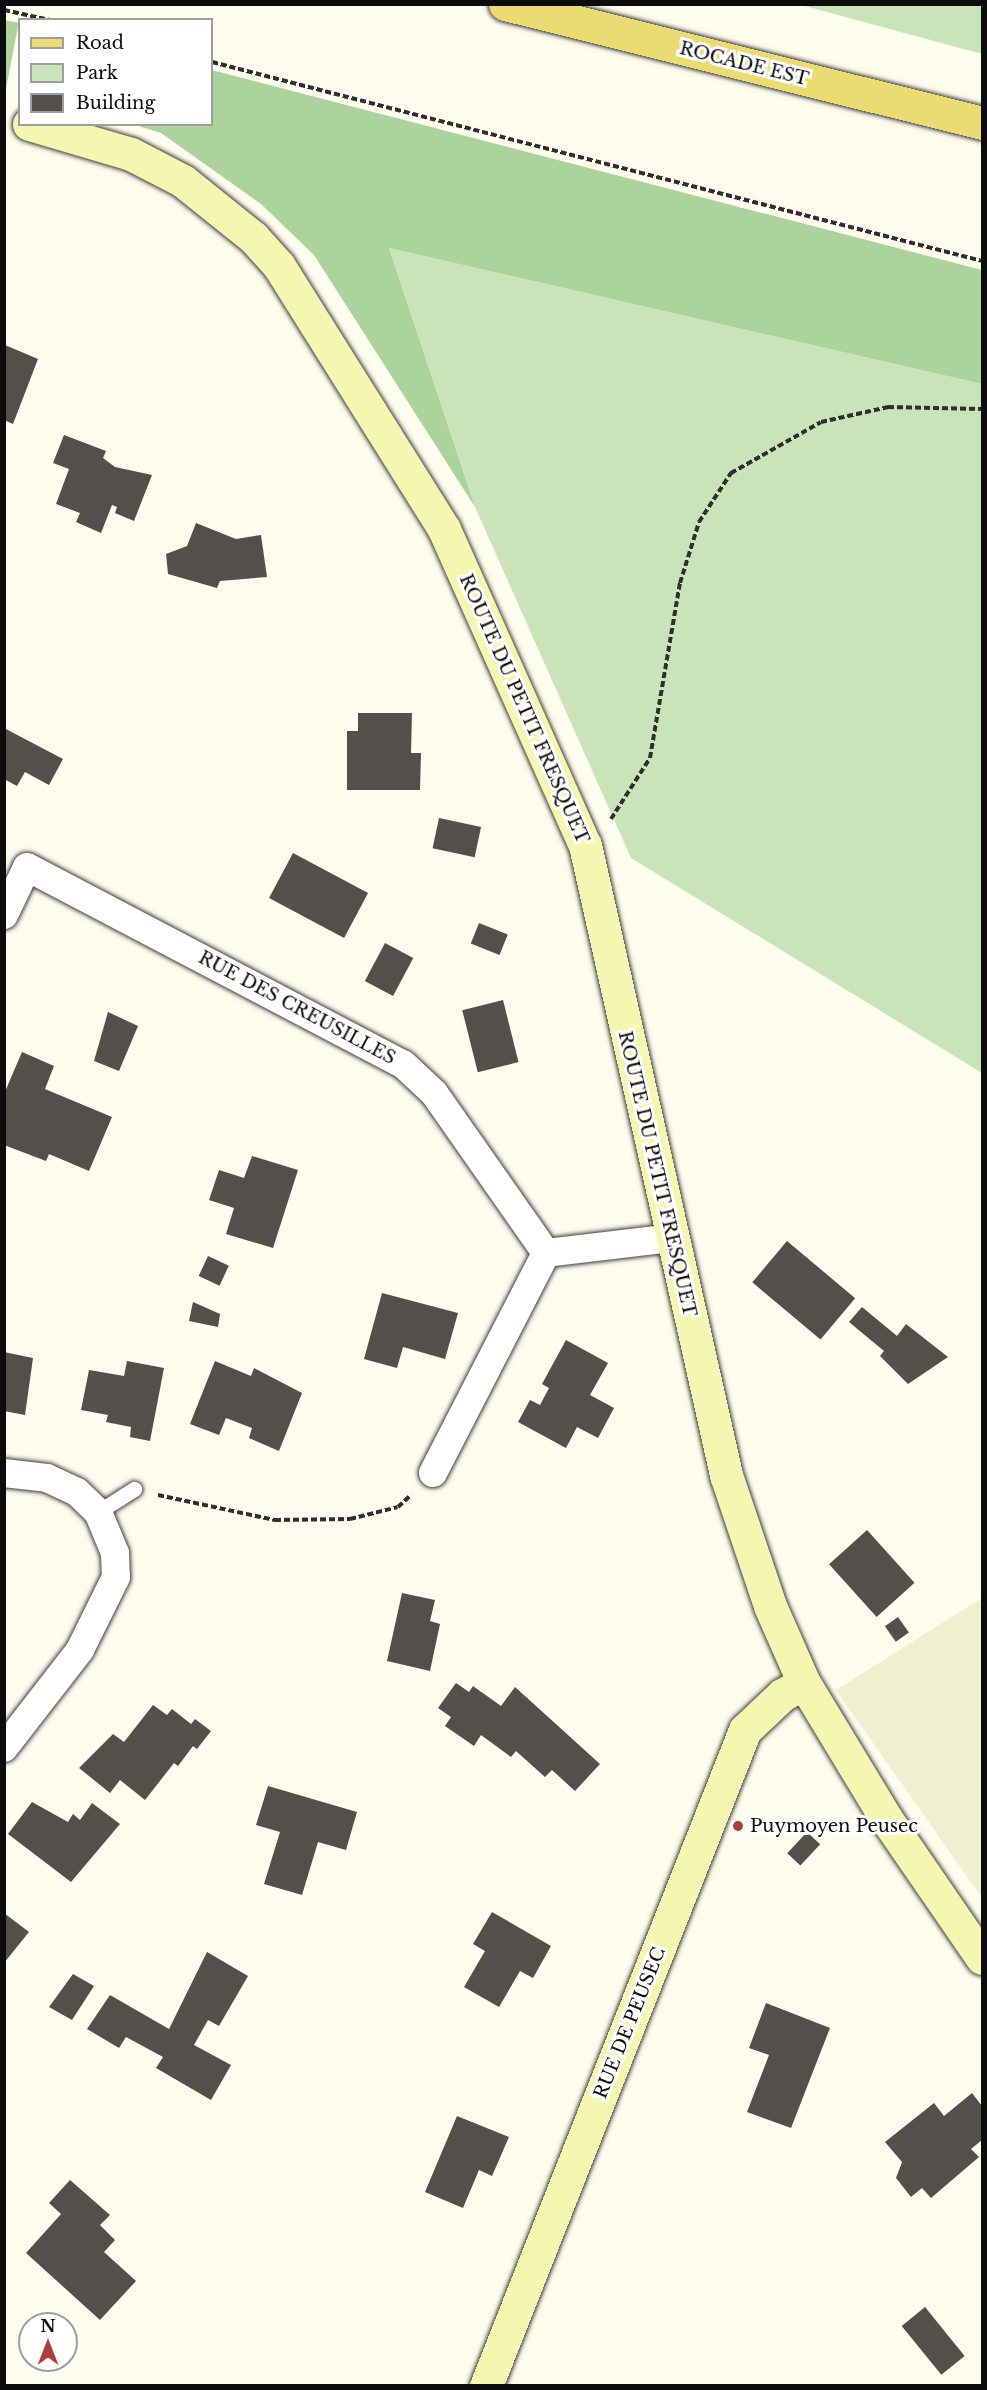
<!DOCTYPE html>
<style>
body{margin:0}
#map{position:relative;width:987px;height:2390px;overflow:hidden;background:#fdfced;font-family:"Libre Baskerville",serif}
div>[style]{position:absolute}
.farmland>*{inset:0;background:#eff0d0}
.green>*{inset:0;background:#cae4ba}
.forest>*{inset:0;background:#add39c;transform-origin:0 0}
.building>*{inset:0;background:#534f4a;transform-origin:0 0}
.path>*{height:4px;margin-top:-2px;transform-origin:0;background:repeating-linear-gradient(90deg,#2e2e2e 0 6px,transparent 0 9px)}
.roads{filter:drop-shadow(0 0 2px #3f3f3f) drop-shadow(0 0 2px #3f3f3f)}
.lane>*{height:15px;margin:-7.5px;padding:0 7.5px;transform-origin:7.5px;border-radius:7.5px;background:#fff}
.street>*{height:28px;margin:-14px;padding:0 14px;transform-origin:14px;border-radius:14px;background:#fff}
.secondary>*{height:33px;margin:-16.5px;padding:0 16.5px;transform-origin:16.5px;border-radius:16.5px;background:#f5f6af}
.primary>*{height:33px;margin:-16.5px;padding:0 16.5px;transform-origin:16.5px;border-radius:16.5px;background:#eadc71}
.dots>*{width:16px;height:16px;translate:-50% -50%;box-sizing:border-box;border:3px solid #fff;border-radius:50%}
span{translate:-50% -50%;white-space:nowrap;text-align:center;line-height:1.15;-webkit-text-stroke:6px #fff;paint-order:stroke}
.street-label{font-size:18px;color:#0c0c0c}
.poi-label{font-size:18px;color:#0c0c0c}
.left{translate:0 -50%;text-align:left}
.frame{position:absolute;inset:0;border:6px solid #0c0c0c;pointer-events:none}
.legend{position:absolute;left:18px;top:18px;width:195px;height:108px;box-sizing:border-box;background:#fff;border:2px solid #9e9e9e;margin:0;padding:8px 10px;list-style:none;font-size:18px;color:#0c0c0c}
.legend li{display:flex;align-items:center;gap:12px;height:30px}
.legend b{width:30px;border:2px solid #9e9e9e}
.north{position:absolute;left:18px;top:2312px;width:60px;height:60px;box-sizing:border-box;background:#fff;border:2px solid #9e9e9e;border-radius:50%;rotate:0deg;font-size:16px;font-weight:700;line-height:24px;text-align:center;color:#0c0c0c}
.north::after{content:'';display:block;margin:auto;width:21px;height:27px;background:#ad3e33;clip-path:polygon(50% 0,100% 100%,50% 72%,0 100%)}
</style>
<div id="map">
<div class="farmland">
<div style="clip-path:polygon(982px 1598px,982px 1898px,836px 1690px)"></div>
</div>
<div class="green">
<div style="clip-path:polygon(801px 5px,982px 5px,982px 54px)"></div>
<div style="clip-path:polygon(389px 248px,982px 384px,982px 1073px,631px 858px,475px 507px)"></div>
</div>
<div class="forest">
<div style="left:4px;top:20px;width:15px;height:67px;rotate:11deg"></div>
<div style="clip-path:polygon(212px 70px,982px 270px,982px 384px,389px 248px,475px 507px,314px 255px,261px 204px,161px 133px,135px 125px,212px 124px)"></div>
</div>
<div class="building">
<div style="clip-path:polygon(5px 345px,38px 359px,13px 424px,4px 420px)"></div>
<div style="clip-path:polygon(64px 435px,106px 451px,103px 458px,115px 467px,152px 475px,134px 521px,115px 513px,117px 507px,112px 505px,101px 533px,76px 522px,80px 513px,56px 504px,69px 469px,53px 463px)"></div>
<div style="clip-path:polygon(196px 523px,236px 539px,261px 535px,267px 577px,220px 581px,217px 588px,168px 574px,166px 554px,187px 546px)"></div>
<div style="clip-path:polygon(358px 713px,412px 713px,411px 753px,421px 753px,420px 790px,347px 790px,347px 731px,358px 731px)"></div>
<div style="clip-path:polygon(4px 728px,63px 759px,49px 785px,25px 772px,17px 786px,4px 779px)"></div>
<div style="left:439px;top:818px;width:43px;height:31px;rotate:12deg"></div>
<div style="left:293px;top:853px;width:85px;height:51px;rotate:28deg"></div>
<div style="left:479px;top:923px;width:31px;height:22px;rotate:22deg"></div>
<div style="left:385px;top:943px;width:32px;height:43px;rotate:28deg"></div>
<div style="left:503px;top:1000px;width:64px;height:42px;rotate:76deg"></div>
<div style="clip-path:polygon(108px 1012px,138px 1026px,119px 1071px,94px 1061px)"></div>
<div style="clip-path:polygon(22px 1052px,54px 1066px,45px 1089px,112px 1117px,89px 1171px,49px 1154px,46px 1161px,4px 1145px,4px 1094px)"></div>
<div style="clip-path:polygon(252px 1156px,298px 1170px,273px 1248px,226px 1234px,234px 1208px,209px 1200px,219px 1170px,244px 1178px)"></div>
<div style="left:787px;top:1241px;width:89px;height:54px;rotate:40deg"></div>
<div style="left:208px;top:1256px;width:23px;height:22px;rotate:25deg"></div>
<div style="clip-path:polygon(382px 1293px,458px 1313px,445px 1359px,403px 1347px,397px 1368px,364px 1359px)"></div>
<div style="clip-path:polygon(193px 1302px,220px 1314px,218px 1327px,189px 1321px)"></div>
<div style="clip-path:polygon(862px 1307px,897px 1336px,906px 1324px,948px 1357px,908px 1384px,880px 1356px,884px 1351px,849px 1322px)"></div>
<div style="clip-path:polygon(566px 1340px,608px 1363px,590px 1395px,614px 1408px,598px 1438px,577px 1427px,566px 1448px,518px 1422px,530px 1400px,540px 1405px,549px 1388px,542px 1384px)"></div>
<div style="clip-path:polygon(4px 1352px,33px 1358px,25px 1415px,4px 1411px)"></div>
<div style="clip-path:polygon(127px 1361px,164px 1368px,150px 1441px,130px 1437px,131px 1427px,106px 1422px,108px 1415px,81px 1410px,89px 1370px,124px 1376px)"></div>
<div style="clip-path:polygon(215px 1361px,251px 1376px,254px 1368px,302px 1393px,279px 1451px,249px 1438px,252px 1428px,226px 1418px,219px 1435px,190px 1424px)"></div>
<div style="left:867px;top:1530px;width:71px;height:51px;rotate:48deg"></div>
<div style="clip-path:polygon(402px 1593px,435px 1600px,430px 1621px,440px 1624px,430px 1671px,387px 1661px)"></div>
<div style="left:898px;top:1617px;width:19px;height:16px;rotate:55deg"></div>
<div style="clip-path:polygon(456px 1683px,469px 1692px,473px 1686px,501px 1706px,515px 1687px,600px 1764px,575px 1791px,552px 1770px,545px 1777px,516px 1751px,511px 1757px,481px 1735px,474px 1746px,445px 1726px,451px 1717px,438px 1708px)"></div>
<div style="clip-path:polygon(153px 1705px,167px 1715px,172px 1709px,191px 1724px,195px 1719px,211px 1731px,197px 1749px,193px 1746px,178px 1766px,174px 1763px,145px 1800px,120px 1780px,110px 1793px,79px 1768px,113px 1734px,124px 1742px)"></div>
<div style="clip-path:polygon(268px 1786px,357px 1812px,346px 1850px,318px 1842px,302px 1895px,264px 1884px,280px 1832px,256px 1825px)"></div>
<div style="clip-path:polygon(32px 1802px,68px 1822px,73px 1814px,80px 1820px,92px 1803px,120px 1824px,71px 1882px,8px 1834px)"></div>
<div style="left:807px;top:1832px;width:18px;height:29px;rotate:43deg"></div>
<div style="clip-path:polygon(492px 1912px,551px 1946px,533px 1978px,520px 1971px,499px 2007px,464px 1987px,485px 1951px,473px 1944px)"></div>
<div style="clip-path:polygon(4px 1913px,29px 1932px,4px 1963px)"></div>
<div style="clip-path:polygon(207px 1952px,248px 1976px,219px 2026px,208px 2020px,194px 2045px,231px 2065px,211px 2100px,156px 2068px,163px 2057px,126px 2037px,119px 2048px,87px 2029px,110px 1995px,169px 2029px)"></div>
<div style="clip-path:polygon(73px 1974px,94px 1986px,72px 2020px,49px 2007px)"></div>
<div style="clip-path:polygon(766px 2003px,830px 2028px,791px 2128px,747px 2112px,769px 2055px,749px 2048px)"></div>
<div style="clip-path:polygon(972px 2093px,982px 2106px,982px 2140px,971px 2149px,979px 2157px,931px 2198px,922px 2188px,911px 2197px,896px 2178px,902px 2162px,885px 2142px,934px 2103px,944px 2116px)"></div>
<div style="clip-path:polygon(457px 2116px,509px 2137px,492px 2176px,479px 2170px,463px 2208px,425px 2192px)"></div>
<div style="clip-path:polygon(70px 2180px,110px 2215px,100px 2225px,115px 2240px,104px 2252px,136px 2281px,100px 2320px,26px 2253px,61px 2214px,49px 2203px)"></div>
<div style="left:925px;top:2307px;width:63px;height:30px;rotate:51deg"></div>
</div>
<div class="path">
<div style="left:4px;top:10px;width:47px;rotate:12.3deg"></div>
<div style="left:212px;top:62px;width:795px;rotate:14.49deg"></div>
<div style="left:611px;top:819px;width:72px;rotate:-57.4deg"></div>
<div style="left:650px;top:758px;width:178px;rotate:-80.3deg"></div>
<div style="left:680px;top:583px;width:64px;rotate:-72.7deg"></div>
<div style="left:699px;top:522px;width:59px;rotate:-56.9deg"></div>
<div style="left:731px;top:473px;width:103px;rotate:-29.5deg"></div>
<div style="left:821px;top:422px;width:69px;rotate:-12.6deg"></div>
<div style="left:888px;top:407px;width:94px;rotate:1.2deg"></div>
<div style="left:158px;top:1495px;width:120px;rotate:12.1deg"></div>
<div style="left:275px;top:1520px;width:75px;rotate:-0.8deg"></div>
<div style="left:350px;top:1519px;width:49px;rotate:-14deg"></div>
<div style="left:398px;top:1507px;width:18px;rotate:-43deg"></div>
</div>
<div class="roads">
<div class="lane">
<div style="left:98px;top:1512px;width:43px;rotate:-32.6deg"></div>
</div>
<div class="street">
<div style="left:4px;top:915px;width:53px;rotate:-64.4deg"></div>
<div style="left:27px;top:867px;width:424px;rotate:27.7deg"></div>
<div style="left:403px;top:1064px;width:42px;rotate:43.1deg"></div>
<div style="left:434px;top:1093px;width:195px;rotate:55deg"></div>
<div style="left:4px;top:1473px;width:43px;rotate:6.6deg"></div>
<div style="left:47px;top:1478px;width:33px;rotate:25deg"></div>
<div style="left:77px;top:1492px;width:29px;rotate:44deg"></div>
<div style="left:98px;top:1512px;width:44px;rotate:67.5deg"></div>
<div style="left:115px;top:1553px;width:24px;rotate:88deg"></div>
<div style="left:116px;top:1577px;width:81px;rotate:116.3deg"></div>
<div style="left:80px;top:1650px;width:124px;rotate:127.8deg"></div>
<div style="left:433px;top:1473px;width:247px;rotate:-62.8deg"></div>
<div style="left:546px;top:1253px;width:127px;rotate:-6.8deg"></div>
</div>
<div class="secondary">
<div style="left:29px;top:124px;width:106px;rotate:16.4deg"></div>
<div style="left:131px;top:154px;width:59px;rotate:27.4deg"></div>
<div style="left:183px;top:181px;width:90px;rotate:38.7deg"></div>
<div style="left:253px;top:237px;width:39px;rotate:48deg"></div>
<div style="left:279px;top:266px;width:310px;rotate:57.9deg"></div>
<div style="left:444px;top:529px;width:346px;rotate:66deg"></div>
<div style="left:585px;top:845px;width:646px;rotate:77.38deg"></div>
<div style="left:726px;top:1475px;width:138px;rotate:71.4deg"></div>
<div style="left:770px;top:1606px;width:84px;rotate:66.2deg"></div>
<div style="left:804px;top:1683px;width:157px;rotate:58.8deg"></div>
<div style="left:885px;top:1817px;width:171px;rotate:55.5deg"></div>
<div style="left:486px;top:2386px;width:705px;rotate:-68.46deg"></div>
<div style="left:745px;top:1730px;width:51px;rotate:-43.4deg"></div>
<div style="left:782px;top:1695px;width:25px;rotate:-29deg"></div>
</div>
<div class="primary">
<div style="left:505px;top:4px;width:492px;rotate:14deg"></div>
</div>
</div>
<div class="dots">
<div style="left:738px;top:1826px;background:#ad3e33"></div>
</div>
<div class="street-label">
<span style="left:744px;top:64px;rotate:14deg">ROCADE EST</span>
<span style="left:524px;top:709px;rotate:66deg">ROUTE DU PETIT FRESQUET</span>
<span style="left:297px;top:1008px;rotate:28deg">RUE DES CREUSILLES</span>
<span style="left:657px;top:1174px;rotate:77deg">ROUTE DU PETIT FRESQUET</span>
<span style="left:630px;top:2023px;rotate:-68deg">RUE DE PEUSEC</span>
</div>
<div class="poi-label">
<span class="left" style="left:750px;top:1826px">Puymoyen Peusec</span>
</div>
<div class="frame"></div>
<ul class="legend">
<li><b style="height:8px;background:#eadc71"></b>Road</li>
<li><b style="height:16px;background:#cae4ba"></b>Park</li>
<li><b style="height:16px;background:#534f4a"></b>Building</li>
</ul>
<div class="north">N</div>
</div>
